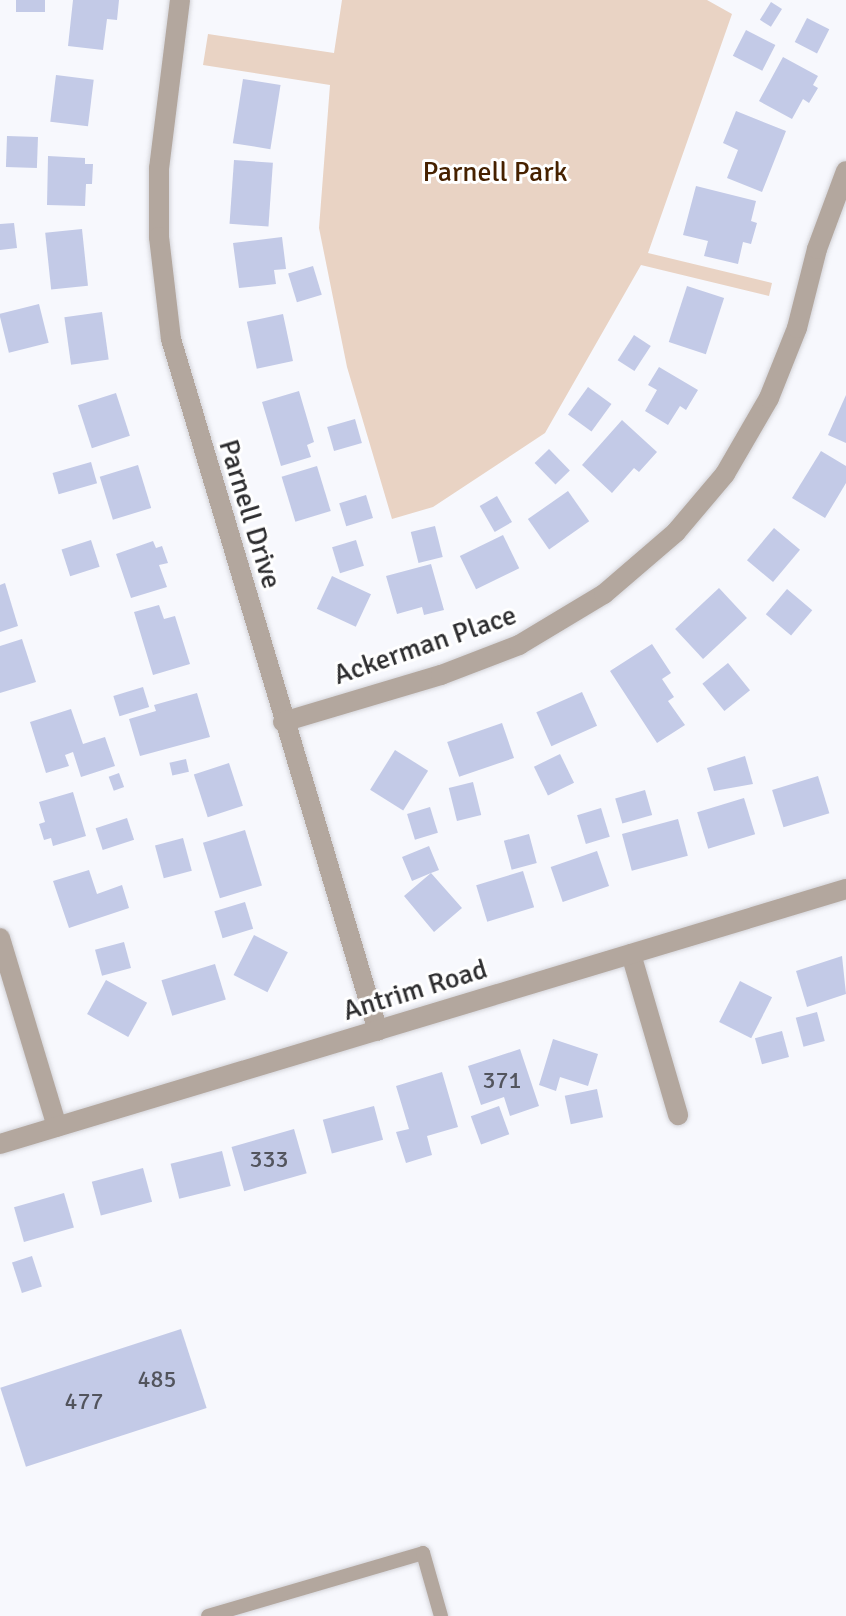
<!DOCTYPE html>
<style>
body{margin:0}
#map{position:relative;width:846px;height:1616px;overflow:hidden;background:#f7f8fd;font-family:Signika,sans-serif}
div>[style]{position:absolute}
.green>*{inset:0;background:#e9d3c4}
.building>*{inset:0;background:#c3cae7;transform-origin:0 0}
.roads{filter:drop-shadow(0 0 2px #d3d3d8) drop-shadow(0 0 2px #d3d3d8)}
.lane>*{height:14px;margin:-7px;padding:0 7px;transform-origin:7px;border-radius:7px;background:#b3a79e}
.street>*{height:20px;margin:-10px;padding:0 10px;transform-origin:10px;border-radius:10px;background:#b3a79e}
span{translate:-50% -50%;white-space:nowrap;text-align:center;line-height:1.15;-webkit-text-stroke:6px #fff;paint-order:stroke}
.number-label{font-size:24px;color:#52545d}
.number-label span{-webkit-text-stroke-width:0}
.park-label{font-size:28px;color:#462100}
.street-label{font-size:28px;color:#2d2d2f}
</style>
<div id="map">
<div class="green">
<div style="clip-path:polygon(342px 0,707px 0,732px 14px,648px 253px,772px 283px,769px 296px,641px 265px,545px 433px,433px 507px,392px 519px,347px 367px,319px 228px,330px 85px,203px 65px,208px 34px,334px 53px)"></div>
</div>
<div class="building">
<div style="left:16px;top:0;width:29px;height:12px"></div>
<div style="clip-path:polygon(73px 0,119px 0,117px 20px,107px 19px,103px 50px,68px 46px)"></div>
<div style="left:771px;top:2px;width:13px;height:21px;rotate:32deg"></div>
<div style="left:807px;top:18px;width:25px;height:27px;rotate:27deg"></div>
<div style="left:746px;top:30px;width:33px;height:29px;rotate:27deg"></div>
<div style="clip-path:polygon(783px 57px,818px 76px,813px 85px,818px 88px,809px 103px,803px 99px,792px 119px,759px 101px)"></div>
<div style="left:56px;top:75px;width:38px;height:47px;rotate:7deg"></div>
<div style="left:243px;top:79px;width:38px;height:65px;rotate:9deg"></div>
<div style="clip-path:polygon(736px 111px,786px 131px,762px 192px,727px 178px,738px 150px,723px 143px)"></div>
<div style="left:7px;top:136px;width:31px;height:31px;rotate:2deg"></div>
<div style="clip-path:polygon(48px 156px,85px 158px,85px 164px,93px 164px,92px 184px,86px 184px,85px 206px,47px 205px)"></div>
<div style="left:234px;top:160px;width:39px;height:64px;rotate:4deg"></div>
<div style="clip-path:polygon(696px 186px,756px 201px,751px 221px,757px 223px,751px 244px,743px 242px,738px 264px,704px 256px,708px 241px,683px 235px)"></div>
<div style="clip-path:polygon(14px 223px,17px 248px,0 250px,0 224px)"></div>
<div style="left:82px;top:229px;width:57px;height:37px;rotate:84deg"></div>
<div style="clip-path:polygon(282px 237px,286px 269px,274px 270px,276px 284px,239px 288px,233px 243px)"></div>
<div style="left:313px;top:266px;width:30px;height:26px;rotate:73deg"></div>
<div style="left:687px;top:286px;width:39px;height:59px;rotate:18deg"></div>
<div style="left:39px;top:304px;width:40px;height:41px;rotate:76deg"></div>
<div style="left:102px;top:312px;width:48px;height:38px;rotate:82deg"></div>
<div style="left:283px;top:314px;width:48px;height:37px;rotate:78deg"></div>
<div style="left:634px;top:335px;width:20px;height:30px;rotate:33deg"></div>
<div style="clip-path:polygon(659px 367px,698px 390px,686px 410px,680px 406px,668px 425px,645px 411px,657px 390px,648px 385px)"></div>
<div style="left:588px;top:387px;width:29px;height:34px;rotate:36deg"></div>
<div style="clip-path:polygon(299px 391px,314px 442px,307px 445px,311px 457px,281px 466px,262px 402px)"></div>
<div style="left:116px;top:393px;width:45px;height:40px;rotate:72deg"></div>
<div style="clip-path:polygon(846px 395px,846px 443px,828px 435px)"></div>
<div style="left:355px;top:419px;width:25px;height:29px;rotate:74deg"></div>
<div style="clip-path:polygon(622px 420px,657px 452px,639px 472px,634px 468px,612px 493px,582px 465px)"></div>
<div style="left:549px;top:449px;width:30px;height:20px;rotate:46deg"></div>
<div style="clip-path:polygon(821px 451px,846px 466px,846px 483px,825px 518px,792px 498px)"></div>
<div style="left:91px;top:462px;width:22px;height:40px;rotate:74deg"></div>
<div style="left:138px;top:465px;width:45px;height:40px;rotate:73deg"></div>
<div style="left:317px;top:466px;width:47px;height:37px;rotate:73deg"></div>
<div style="left:568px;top:491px;width:37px;height:49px;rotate:55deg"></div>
<div style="left:366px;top:495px;width:24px;height:28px;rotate:73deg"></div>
<div style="left:497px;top:496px;width:30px;height:20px;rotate:60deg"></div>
<div style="left:435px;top:526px;width:32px;height:25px;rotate:76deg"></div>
<div style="left:774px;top:528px;width:34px;height:42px;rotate:40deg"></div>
<div style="left:503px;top:535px;width:37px;height:48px;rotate:64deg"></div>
<div style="left:91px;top:540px;width:28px;height:31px;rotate:72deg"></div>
<div style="left:356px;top:540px;width:27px;height:25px;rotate:73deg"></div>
<div style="clip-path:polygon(153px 541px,156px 548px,162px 546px,168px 563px,159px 565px,167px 587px,131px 598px,116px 554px)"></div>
<div style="clip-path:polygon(431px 564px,444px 610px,424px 615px,422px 607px,397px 614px,386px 576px)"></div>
<div style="left:332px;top:576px;width:43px;height:36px;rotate:25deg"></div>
<div style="clip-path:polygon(5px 583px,18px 626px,0 632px,0 585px)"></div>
<div style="left:719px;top:588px;width:41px;height:60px;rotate:47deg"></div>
<div style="left:787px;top:589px;width:33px;height:33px;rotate:40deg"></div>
<div style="clip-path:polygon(159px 605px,164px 619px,175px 616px,190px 664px,153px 675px,134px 612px)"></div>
<div style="clip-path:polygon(22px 639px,36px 682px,0 693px,0 646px)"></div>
<div style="clip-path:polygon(652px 644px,671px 673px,662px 679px,674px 697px,668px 701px,685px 725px,657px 743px,610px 671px)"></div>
<div style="left:728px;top:663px;width:35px;height:33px;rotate:51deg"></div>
<div style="left:143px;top:687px;width:21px;height:31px;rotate:73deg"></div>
<div style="left:582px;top:692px;width:37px;height:50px;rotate:66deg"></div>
<div style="clip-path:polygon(197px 693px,210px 737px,140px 756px,129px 719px,156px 711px,154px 705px)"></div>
<div style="clip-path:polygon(71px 709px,83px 744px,105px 737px,115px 766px,81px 777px,73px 752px,65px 755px,69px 766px,46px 773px,30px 722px)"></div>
<div style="left:502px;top:723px;width:37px;height:58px;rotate:71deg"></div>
<div style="left:395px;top:750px;width:39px;height:47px;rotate:32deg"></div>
<div style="left:560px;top:754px;width:32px;height:29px;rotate:64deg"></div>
<div style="clip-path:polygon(745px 756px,753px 784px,714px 791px,707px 768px)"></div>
<div style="left:186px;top:759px;width:13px;height:17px;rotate:77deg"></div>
<div style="left:229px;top:763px;width:45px;height:37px;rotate:72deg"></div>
<div style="left:119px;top:773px;width:15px;height:11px;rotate:70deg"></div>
<div style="left:818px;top:776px;width:39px;height:48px;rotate:73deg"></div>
<div style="left:473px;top:782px;width:34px;height:25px;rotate:76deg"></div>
<div style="left:645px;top:790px;width:26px;height:31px;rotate:74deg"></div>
<div style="clip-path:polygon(73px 792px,86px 836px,53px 846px,51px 838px,44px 840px,39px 824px,45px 822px,39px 802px)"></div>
<div style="left:744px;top:798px;width:38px;height:49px;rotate:73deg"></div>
<div style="left:430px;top:807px;width:27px;height:24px;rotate:73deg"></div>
<div style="left:601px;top:808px;width:30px;height:25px;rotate:73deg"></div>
<div style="left:127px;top:818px;width:23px;height:33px;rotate:72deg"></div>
<div style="left:678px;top:819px;width:38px;height:58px;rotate:75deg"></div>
<div style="left:245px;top:830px;width:58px;height:44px;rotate:73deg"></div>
<div style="left:529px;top:834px;width:30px;height:26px;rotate:75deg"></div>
<div style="left:183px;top:838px;width:34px;height:29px;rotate:75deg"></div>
<div style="clip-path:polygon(429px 846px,439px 870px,431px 873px,462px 908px,434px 932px,404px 896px,431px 873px,412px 881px,402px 857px)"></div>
<div style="left:597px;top:851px;width:37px;height:49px;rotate:71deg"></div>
<div style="clip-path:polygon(89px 870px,97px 894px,122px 885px,129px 908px,69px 928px,53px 881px)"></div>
<div style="left:523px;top:871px;width:38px;height:49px;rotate:73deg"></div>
<div style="left:245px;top:902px;width:28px;height:32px;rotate:73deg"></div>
<div style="left:254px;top:935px;width:38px;height:45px;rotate:27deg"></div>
<div style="left:124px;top:942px;width:27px;height:30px;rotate:75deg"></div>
<div style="clip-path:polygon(842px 956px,846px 994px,807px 1007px,796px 971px)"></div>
<div style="left:215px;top:964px;width:37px;height:56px;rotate:73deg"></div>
<div style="left:106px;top:980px;width:47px;height:39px;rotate:29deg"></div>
<div style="left:740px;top:981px;width:36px;height:46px;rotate:27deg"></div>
<div style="left:817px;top:1012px;width:30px;height:22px;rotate:75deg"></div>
<div style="left:782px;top:1031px;width:27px;height:28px;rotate:75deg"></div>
<div style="clip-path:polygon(553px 1039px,598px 1054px,588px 1086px,560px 1077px,556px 1091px,539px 1085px)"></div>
<div style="clip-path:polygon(520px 1049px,539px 1106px,510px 1116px,504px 1097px,481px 1105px,468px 1066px)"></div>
<div style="clip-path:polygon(442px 1072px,458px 1127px,427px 1136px,432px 1155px,406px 1163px,396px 1132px,409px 1129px,396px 1086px)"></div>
<div style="left:597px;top:1089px;width:29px;height:33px;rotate:78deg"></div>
<div style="left:374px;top:1106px;width:35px;height:53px;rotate:75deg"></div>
<div style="left:499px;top:1106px;width:30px;height:30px;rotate:70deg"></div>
<div style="left:294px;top:1129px;width:46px;height:65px;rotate:74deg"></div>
<div style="left:222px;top:1151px;width:36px;height:53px;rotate:76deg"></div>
<div style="left:143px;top:1168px;width:35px;height:53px;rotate:75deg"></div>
<div style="left:64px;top:1193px;width:36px;height:52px;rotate:74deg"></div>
<div style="left:32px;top:1256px;width:32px;height:21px;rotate:72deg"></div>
<div style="left:181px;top:1329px;width:83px;height:190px;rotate:72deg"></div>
</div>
<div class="roads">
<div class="lane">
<div style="left:208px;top:1616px;width:224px;rotate:-16.3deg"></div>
<div style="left:423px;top:1553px;width:66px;rotate:74.1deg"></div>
</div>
<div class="street">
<div style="left:180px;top:0;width:169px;rotate:97.1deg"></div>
<div style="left:159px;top:168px;width:69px;rotate:90deg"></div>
<div style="left:159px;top:237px;width:103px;rotate:83.3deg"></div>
<div style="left:171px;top:339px;width:722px;rotate:73.35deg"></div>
<div style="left:283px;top:722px;width:165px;rotate:-16.6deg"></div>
<div style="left:441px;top:675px;width:84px;rotate:-21deg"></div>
<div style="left:519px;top:645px;width:99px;rotate:-31deg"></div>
<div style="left:604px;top:594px;width:95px;rotate:-40.7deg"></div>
<div style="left:676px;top:532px;width:76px;rotate:-49.8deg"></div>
<div style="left:725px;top:474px;width:88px;rotate:-59.9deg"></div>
<div style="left:769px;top:398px;width:75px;rotate:-68.2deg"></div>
<div style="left:797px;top:328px;width:81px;rotate:-75.8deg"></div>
<div style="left:817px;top:249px;width:83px;rotate:-69.6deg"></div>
<div style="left:0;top:938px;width:197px;rotate:73.2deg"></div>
<div style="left:631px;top:954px;width:168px;rotate:73.7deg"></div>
<div style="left:0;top:1144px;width:884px;rotate:-16.77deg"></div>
</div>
</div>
<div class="number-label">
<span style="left:502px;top:1081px">371</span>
<span style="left:269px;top:1160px">333</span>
<span style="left:157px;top:1380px">485</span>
<span style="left:84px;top:1402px">477</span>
</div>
<div class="park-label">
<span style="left:495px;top:172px">Parnell Park</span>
</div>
<div class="street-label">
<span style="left:250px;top:514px;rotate:73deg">Parnell Drive</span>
<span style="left:425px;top:645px;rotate:-19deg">Ackerman Place</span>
<span style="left:415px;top:990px;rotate:-17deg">Antrim Road</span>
</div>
</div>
